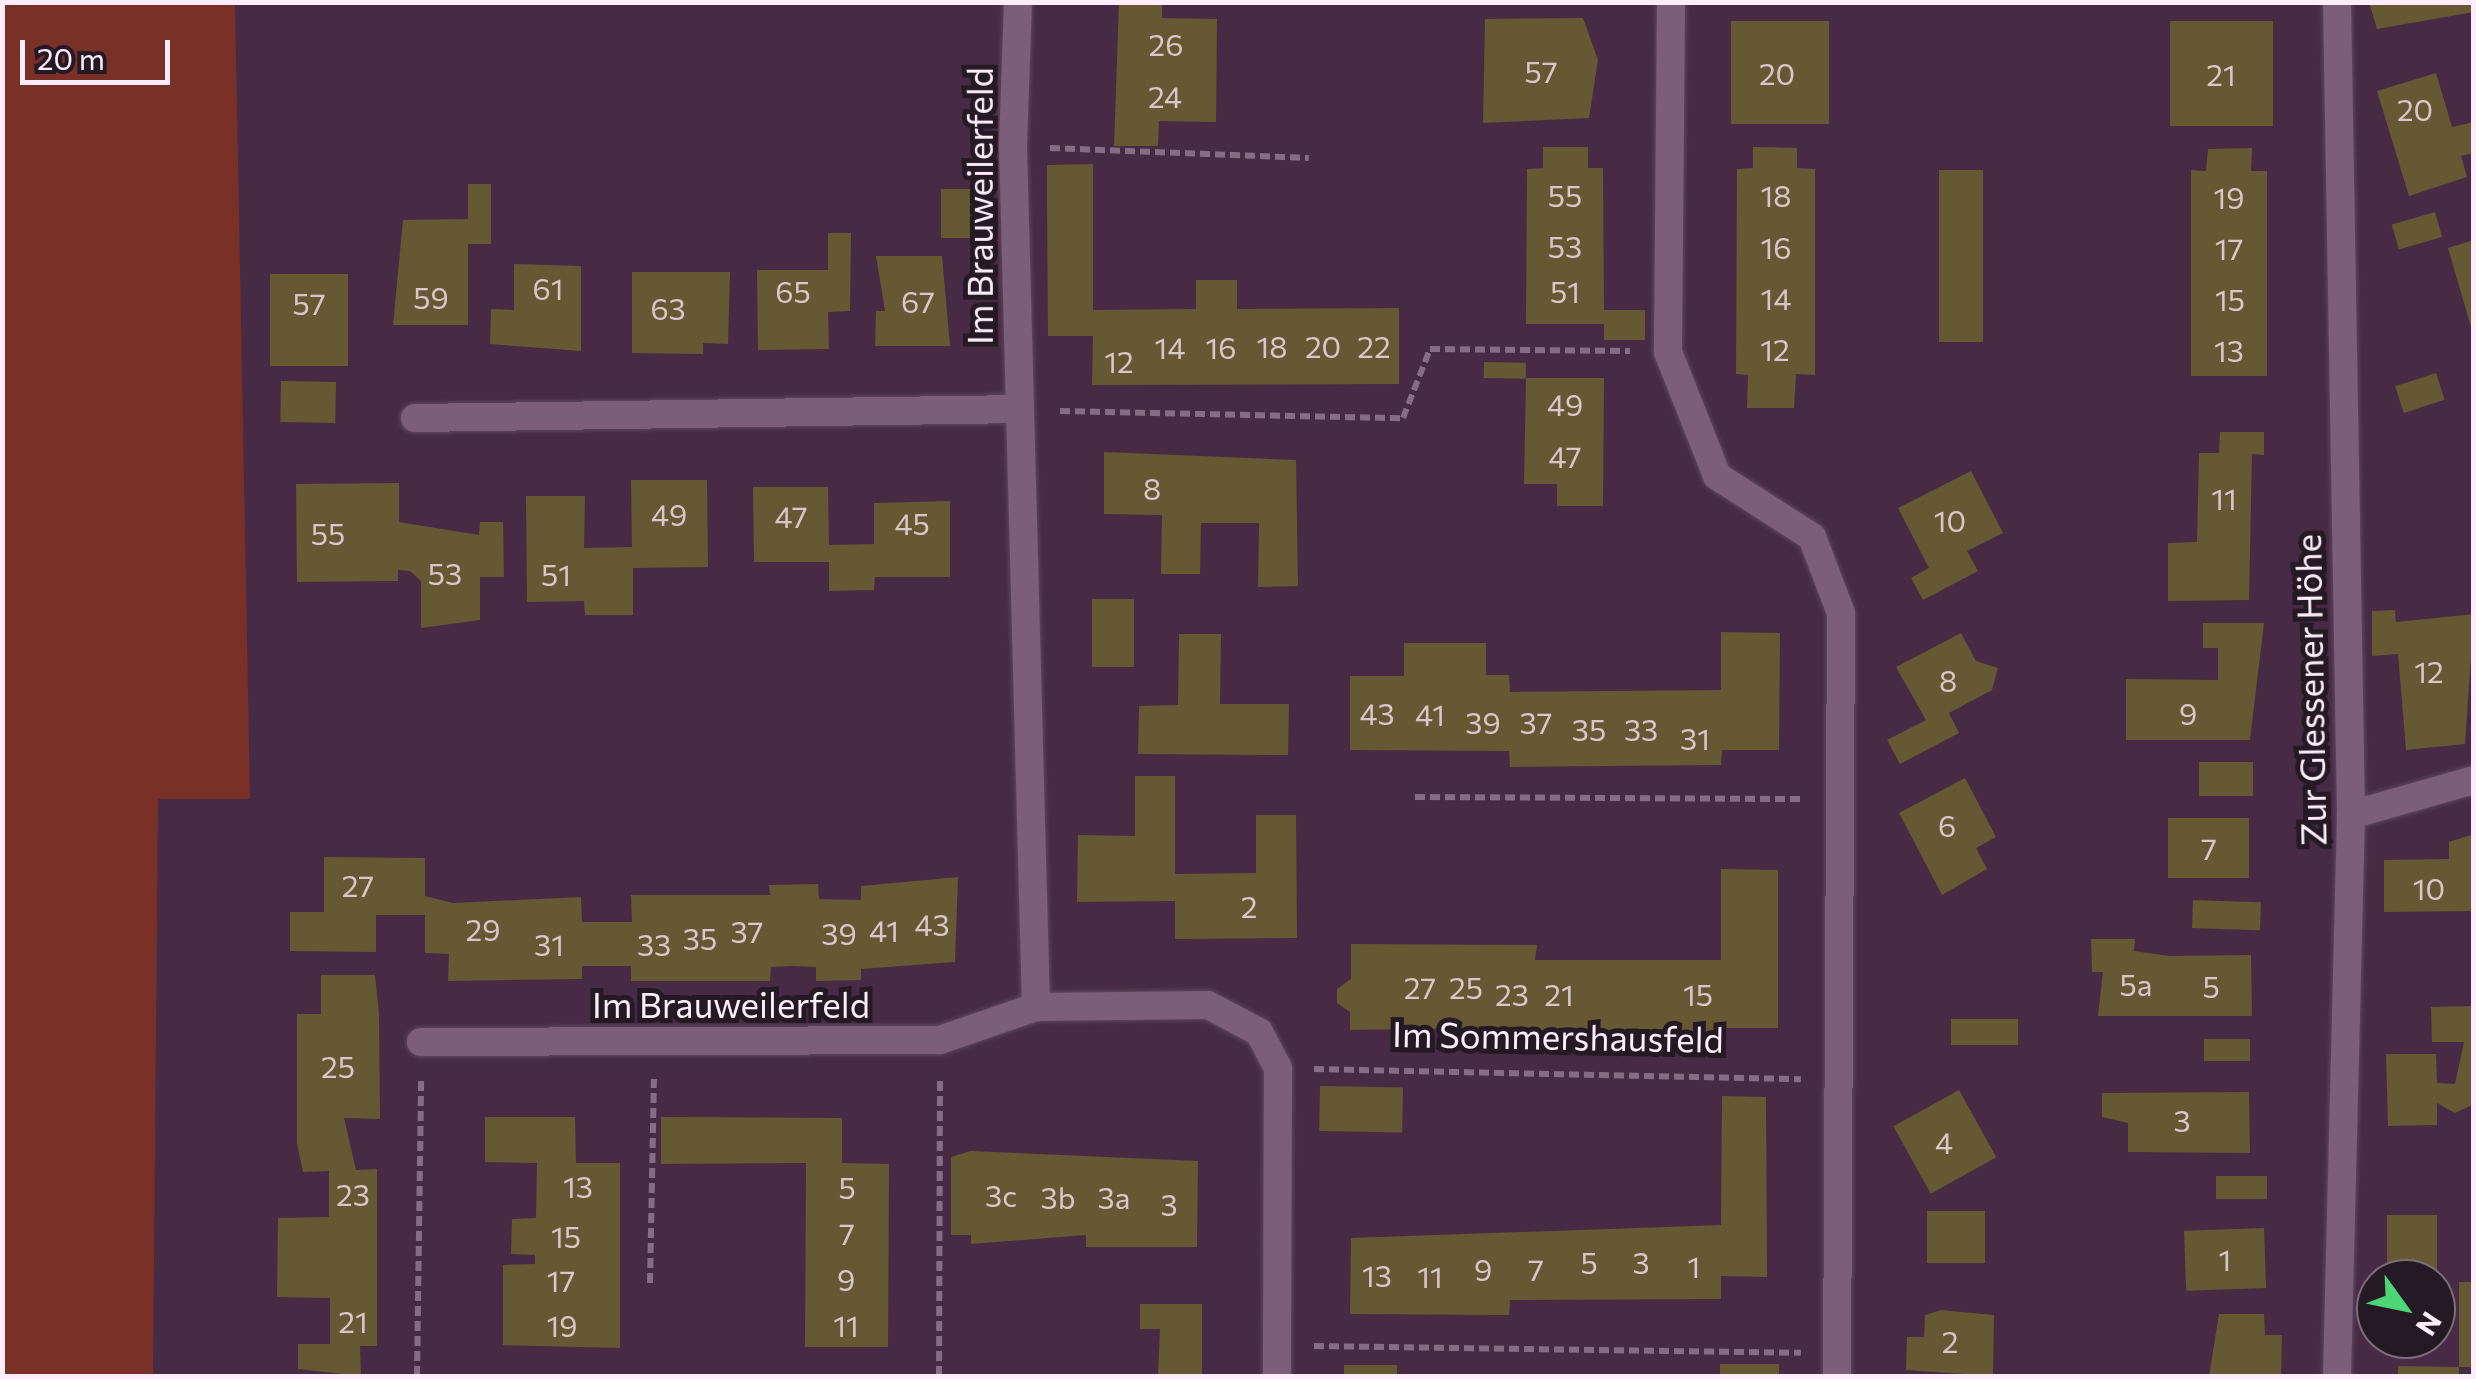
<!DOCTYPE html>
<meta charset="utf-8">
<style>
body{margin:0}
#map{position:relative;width:2476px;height:1379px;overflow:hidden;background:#472b44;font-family:Commissioner,sans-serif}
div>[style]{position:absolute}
.green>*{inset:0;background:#793127}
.building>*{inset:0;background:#655833;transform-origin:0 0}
.path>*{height:6px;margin-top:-3px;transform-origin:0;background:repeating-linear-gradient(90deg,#866d83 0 10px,transparent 0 15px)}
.roads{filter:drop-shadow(0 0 2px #5e475c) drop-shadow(0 0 2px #5e475c)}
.minor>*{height:28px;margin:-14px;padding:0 14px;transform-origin:14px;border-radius:14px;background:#7c5e79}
span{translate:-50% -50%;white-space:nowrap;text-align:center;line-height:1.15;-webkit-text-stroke:10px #251924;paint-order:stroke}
.number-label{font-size:30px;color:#d8c7c9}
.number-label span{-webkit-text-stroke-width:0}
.street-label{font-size:35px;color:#feecfb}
.frame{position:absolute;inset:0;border:5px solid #feecfb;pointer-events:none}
.north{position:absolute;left:2356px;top:1259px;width:100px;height:100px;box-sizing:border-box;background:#251924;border:2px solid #7c6d7a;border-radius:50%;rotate:123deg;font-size:28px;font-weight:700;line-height:40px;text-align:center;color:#feecfb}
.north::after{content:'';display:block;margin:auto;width:35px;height:45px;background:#4cd676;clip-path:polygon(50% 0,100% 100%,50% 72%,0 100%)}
.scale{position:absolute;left:20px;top:40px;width:150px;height:45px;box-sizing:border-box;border:5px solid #feecfb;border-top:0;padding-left:12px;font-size:30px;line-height:35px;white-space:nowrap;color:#feecfb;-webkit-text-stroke:8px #251924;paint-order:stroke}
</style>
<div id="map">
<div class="green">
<div style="clip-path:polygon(3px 2px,235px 3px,250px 799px,158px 799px,153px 1376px,3px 1376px)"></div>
</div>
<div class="building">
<div style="clip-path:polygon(1119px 2px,1162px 2px,1162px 18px,1217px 19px,1216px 122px,1159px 121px,1158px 146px,1114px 146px)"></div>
<div style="clip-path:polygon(2369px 2px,2474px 2px,2474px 12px,2377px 29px)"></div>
<div style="clip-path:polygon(1583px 18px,1598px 60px,1589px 118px,1483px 123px,1485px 19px)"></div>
<div style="left:1731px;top:21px;width:98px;height:103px"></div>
<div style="left:2170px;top:21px;width:103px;height:105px"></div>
<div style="clip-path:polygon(2436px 73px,2452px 127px,2474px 122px,2474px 153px,2461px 156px,2467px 177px,2409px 196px,2377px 91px)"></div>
<div style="clip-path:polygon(1543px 147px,1588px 147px,1588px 168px,1603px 168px,1604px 310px,1645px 310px,1645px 340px,1604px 340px,1604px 324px,1526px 324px,1527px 169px,1543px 168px)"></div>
<div style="clip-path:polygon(1753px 147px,1797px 148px,1797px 168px,1815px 169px,1815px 375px,1796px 374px,1794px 408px,1747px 408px,1748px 375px,1736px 374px,1737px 169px,1753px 168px)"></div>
<div style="clip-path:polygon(2252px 148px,2251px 171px,2267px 171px,2267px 376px,2191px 376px,2191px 170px,2206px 171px,2208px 149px)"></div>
<div style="clip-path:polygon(1093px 164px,1093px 310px,1196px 309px,1196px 280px,1237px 280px,1237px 309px,1399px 308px,1399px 384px,1092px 385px,1093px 336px,1048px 336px,1047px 199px,1047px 165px)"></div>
<div style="left:1939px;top:170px;width:44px;height:172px"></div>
<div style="clip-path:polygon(468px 184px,491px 184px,491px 244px,468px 244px,468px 325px,393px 325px,403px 220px,468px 219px)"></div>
<div style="left:941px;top:189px;width:32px;height:49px"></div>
<div style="left:2435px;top:212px;width:26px;height:45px;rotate:74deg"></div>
<div style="clip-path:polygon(828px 233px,851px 233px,850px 311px,828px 312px,829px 349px,758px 350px,757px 270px,828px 270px)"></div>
<div style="clip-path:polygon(2474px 240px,2474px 334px,2473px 334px,2448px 248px)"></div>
<div style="clip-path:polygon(876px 256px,942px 256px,950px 346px,875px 346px,876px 311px,885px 311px)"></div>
<div style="clip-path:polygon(514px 264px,581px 266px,581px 351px,490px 344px,491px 309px,514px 310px)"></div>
<div style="clip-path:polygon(632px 272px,730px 272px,728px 344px,703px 343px,703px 354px,632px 353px)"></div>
<div style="left:270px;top:274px;width:78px;height:92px"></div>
<div style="left:1484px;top:362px;width:42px;height:16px;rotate:1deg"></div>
<div style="left:2436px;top:373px;width:28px;height:43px;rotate:72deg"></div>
<div style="clip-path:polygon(1526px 378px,1604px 378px,1603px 506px,1557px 506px,1557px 484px,1524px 484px)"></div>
<div style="left:281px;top:381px;width:55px;height:41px;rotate:1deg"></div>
<div style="clip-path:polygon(2220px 432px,2264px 432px,2264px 455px,2252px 454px,2249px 600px,2168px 601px,2168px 543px,2197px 542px,2199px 453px,2219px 453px)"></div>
<div style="clip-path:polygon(1104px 452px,1296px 460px,1298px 586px,1258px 587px,1259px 523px,1201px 523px,1200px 574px,1161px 574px,1162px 515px,1104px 514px)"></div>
<div style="clip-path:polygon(1971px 471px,2003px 533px,1967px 551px,1978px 571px,1923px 600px,1911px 578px,1929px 568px,1898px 508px)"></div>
<div style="clip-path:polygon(631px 480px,707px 480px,708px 567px,633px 568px,633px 615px,585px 615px,584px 601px,527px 602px,526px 496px,585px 496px,584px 548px,632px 547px)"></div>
<div style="clip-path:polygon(399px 483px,399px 522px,479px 535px,480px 522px,503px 522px,504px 577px,480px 577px,480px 620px,421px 628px,421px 581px,410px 571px,398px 570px,398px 581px,297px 582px,296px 484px)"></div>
<div style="clip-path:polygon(753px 487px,828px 487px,829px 545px,874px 544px,874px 503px,950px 501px,950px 577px,875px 577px,874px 590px,829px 591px,829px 562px,754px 562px)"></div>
<div style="left:1092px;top:599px;width:42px;height:68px"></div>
<div style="clip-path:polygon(2395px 610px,2396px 622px,2474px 614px,2465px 744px,2406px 750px,2398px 654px,2372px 656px,2372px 611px)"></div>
<div style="clip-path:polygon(2203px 623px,2264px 623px,2250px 740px,2126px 740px,2126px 679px,2218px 680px,2218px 648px,2203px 648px)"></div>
<div style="clip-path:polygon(1721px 632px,1780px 633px,1779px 750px,1722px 750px,1721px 765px,1510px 767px,1509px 751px,1350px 750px,1350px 676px,1404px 676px,1404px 643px,1486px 643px,1486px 675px,1509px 675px,1510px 692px,1721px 690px)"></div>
<div style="clip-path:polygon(1961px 633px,1976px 661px,1998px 668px,1992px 690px,1949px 713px,1959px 733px,1900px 764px,1887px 740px,1926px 720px,1896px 667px)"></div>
<div style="clip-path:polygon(1179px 634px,1221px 634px,1220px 704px,1289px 704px,1288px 755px,1138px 754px,1139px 706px,1178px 705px)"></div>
<div style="left:2253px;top:762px;width:34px;height:54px;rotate:90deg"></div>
<div style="clip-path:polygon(1135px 776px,1175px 776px,1175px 874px,1256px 873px,1256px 815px,1296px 815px,1297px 938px,1175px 939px,1175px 901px,1077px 902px,1078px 835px,1135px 836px)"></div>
<div style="clip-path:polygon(1965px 778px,1996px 837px,1976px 848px,1987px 869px,1942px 895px,1899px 813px)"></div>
<div style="left:2249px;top:818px;width:60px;height:81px;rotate:90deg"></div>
<div style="clip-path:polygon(2474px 834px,2474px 911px,2384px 912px,2384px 860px,2449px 859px,2449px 842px)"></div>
<div style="clip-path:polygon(324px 857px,425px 858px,425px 896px,453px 903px,581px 897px,582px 922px,632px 922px,631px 895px,770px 895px,769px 885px,818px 884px,819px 899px,861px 900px,861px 886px,958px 877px,955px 962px,861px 969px,861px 980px,816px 981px,816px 967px,792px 966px,771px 967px,770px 981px,631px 981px,631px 966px,582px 966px,582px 979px,448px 981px,449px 954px,425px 953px,425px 915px,376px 915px,376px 952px,290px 951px,290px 912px,324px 912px)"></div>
<div style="clip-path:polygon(1721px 869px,1778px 870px,1778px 1028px,1721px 1028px,1722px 1044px,1536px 1045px,1535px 1027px,1350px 1030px,1350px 1012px,1337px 1003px,1337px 989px,1351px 979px,1351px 944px,1537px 945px,1535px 960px,1721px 960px)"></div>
<div style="left:2193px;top:900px;width:68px;height:28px;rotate:2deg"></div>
<div style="clip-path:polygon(2091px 939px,2135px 939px,2134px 951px,2170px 956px,2251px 955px,2252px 1016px,2098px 1016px,2103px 972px,2092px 972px)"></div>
<div style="clip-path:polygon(321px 975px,375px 975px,379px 1014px,380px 1119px,344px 1118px,356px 1170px,377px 1169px,377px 1346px,360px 1346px,361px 1376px,298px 1369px,298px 1344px,330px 1344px,330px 1298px,277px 1297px,278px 1218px,329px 1217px,329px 1171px,303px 1172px,297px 1144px,297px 1014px,321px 1014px)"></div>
<div style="clip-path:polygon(2474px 1006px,2474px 1104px,2455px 1113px,2437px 1103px,2437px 1125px,2388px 1126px,2386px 1054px,2436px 1054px,2437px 1083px,2455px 1084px,2464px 1042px,2432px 1042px,2431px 1007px)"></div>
<div style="left:1951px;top:1019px;width:67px;height:26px"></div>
<div style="left:2204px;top:1039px;width:46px;height:22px"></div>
<div style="left:1320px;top:1086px;width:83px;height:45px;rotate:1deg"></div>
<div style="left:1959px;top:1090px;width:77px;height:75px;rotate:61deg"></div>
<div style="clip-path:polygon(2249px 1092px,2250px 1153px,2128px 1152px,2128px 1123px,2102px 1117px,2102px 1093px)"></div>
<div style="clip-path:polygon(1722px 1096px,1766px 1097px,1767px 1277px,1721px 1276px,1721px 1299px,1510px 1300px,1509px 1315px,1350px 1314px,1351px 1238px,1721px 1225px)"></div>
<div style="clip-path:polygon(485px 1117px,575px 1117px,576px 1163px,620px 1163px,620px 1348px,503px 1345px,503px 1265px,535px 1264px,535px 1255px,511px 1254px,512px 1219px,536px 1218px,537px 1163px,485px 1162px)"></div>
<div style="clip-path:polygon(661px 1117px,842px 1118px,842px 1163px,889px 1164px,888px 1347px,805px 1347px,806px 1163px,661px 1164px)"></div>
<div style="clip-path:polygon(971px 1151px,1198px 1161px,1197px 1247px,1086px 1247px,1086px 1235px,971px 1244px,971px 1235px,951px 1235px,951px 1157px)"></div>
<div style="left:2216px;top:1176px;width:51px;height:23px"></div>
<div style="left:1927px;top:1211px;width:58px;height:52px"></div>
<div style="left:2437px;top:1215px;width:64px;height:50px;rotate:90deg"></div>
<div style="left:2264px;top:1228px;width:60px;height:80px;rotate:88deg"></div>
<div style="left:2459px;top:1282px;width:15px;height:85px"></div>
<div style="clip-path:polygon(1140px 1304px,1202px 1304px,1202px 1375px,1158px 1376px,1160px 1329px,1140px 1329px)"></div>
<div style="clip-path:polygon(1941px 1310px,1994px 1315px,1993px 1376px,1906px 1370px,1907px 1337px,1924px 1337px,1925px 1315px)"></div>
<div style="clip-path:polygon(2219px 1314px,2264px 1314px,2265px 1335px,2282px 1335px,2281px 1376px,2209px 1376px)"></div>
<div style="left:1779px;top:1364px;width:12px;height:59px;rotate:90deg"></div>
<div style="left:1344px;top:1365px;width:53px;height:11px"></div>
<div style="left:2398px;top:1366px;width:61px;height:10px;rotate:1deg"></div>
</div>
<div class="path">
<div style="left:1050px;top:148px;width:259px;rotate:2.2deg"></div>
<div style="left:1060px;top:411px;width:343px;rotate:1.2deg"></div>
<div style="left:1403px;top:418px;width:74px;rotate:-68.6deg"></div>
<div style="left:1430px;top:349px;width:200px;rotate:0.6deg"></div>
<div style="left:1415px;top:797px;width:388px;rotate:0.3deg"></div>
<div style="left:1314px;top:1069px;width:487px;rotate:1.2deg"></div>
<div style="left:650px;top:1283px;width:204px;rotate:-88.9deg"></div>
<div style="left:1314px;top:1346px;width:487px;rotate:0.8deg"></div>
<div style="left:417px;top:1376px;width:298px;rotate:-89.2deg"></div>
<div style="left:939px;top:1376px;width:299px;rotate:-89.8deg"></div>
</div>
<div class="roads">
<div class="minor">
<div style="left:1018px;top:2px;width:144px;rotate:92deg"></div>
<div style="left:1013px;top:146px;width:861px;rotate:88.47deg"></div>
<div style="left:1036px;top:1007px;width:172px;rotate:-0.7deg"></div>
<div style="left:1208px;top:1005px;width:58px;rotate:27.9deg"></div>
<div style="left:1259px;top:1032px;width:41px;rotate:62.2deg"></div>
<div style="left:1278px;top:1068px;width:308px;rotate:90.2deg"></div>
<div style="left:1671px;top:2px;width:350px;rotate:90.5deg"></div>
<div style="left:1668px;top:352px;width:133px;rotate:68.4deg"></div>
<div style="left:1717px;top:476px;width:113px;rotate:32.7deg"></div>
<div style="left:1812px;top:537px;width:81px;rotate:69.1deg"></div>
<div style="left:1841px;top:613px;width:763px;rotate:90.3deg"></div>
<div style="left:2337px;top:2px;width:813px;rotate:89.01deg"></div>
<div style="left:2351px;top:815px;width:561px;rotate:91.43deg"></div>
<div style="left:415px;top:418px;width:604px;rotate:-0.85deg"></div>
<div style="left:2351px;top:815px;width:128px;rotate:-15.9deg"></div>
<div style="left:421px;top:1042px;width:519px;rotate:-0.22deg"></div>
<div style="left:940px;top:1040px;width:102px;rotate:-19deg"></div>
</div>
</div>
<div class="number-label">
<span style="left:1166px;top:44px">26</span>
<span style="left:1541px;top:71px">57</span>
<span style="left:1777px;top:73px">20</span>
<span style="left:2221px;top:74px">21</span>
<span style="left:1165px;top:96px">24</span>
<span style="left:2415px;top:109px">20</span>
<span style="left:1565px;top:195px">55</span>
<span style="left:1776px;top:195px">18</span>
<span style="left:2229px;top:197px">19</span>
<span style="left:1565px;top:246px">53</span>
<span style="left:1776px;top:247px">16</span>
<span style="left:2229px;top:248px">17</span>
<span style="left:548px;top:288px">61</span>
<span style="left:793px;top:291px">65</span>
<span style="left:1565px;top:291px">51</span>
<span style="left:431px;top:297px">59</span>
<span style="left:1776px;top:298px">14</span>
<span style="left:2230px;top:299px">15</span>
<span style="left:918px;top:301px">67</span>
<span style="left:309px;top:303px">57</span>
<span style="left:668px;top:308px">63</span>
<span style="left:1272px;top:346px">18</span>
<span style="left:1323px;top:346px">20</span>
<span style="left:1374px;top:346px">22</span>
<span style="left:1170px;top:347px">14</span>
<span style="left:1221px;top:347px">16</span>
<span style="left:1775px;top:349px">12</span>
<span style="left:2229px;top:350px">13</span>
<span style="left:1119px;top:361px">12</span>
<span style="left:1565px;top:404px">49</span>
<span style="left:1565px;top:456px">47</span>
<span style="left:1152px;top:488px">8</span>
<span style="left:2224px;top:498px">11</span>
<span style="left:669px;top:514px">49</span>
<span style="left:791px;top:516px">47</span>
<span style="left:1950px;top:520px">10</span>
<span style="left:912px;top:523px">45</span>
<span style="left:328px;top:533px">55</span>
<span style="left:445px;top:573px">53</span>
<span style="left:556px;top:574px">51</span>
<span style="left:2429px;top:671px">12</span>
<span style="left:1948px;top:680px">8</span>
<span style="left:1377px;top:713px">43</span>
<span style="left:2188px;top:713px">9</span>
<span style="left:1430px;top:714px">41</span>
<span style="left:1483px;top:722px">39</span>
<span style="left:1536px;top:722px">37</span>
<span style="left:1589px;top:729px">35</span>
<span style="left:1641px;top:729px">33</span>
<span style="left:1695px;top:738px">31</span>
<span style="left:1947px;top:825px">6</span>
<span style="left:2209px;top:848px">7</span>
<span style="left:358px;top:885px">27</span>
<span style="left:2429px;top:888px">10</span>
<span style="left:1249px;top:906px">2</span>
<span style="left:932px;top:924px">43</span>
<span style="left:483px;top:929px">29</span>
<span style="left:884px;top:930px">41</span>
<span style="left:747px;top:931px">37</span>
<span style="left:839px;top:933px">39</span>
<span style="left:700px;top:938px">35</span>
<span style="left:549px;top:944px">31</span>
<span style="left:654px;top:944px">33</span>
<span style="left:2136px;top:984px">5a</span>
<span style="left:2211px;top:986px">5</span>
<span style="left:1420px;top:987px">27</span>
<span style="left:1466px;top:987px">25</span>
<span style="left:1512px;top:994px">23</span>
<span style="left:1559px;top:994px">21</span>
<span style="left:1698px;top:994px">15</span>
<span style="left:338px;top:1066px">25</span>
<span style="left:2182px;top:1120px">3</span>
<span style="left:1944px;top:1142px">4</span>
<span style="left:578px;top:1186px">13</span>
<span style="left:847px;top:1187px">5</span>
<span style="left:353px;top:1194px">23</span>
<span style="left:1001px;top:1195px">3c</span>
<span style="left:1058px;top:1197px">3b</span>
<span style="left:1114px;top:1197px">3a</span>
<span style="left:1169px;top:1204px">3</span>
<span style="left:847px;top:1233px">7</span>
<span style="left:566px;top:1236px">15</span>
<span style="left:2225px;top:1259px">1</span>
<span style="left:1589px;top:1262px">5</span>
<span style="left:1641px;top:1262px">3</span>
<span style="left:1694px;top:1266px">1</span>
<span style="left:1483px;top:1269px">9</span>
<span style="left:1536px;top:1269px">7</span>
<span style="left:1377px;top:1275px">13</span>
<span style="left:1430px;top:1276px">11</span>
<span style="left:846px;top:1279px">9</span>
<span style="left:561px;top:1280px">17</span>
<span style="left:353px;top:1321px">21</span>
<span style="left:562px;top:1325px">19</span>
<span style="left:846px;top:1325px">11</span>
<span style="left:1950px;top:1341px">2</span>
</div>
<div class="street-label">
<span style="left:979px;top:206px;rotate:-90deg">Im Brauweilerfeld</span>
<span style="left:2310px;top:690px;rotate:-91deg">Zur Glessener Höhe</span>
<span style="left:731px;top:1004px">Im Brauweilerfeld</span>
<span style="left:1558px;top:1036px;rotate:1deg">Im Sommershausfeld</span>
</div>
<div class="frame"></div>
<div class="north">N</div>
<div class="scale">20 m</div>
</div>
